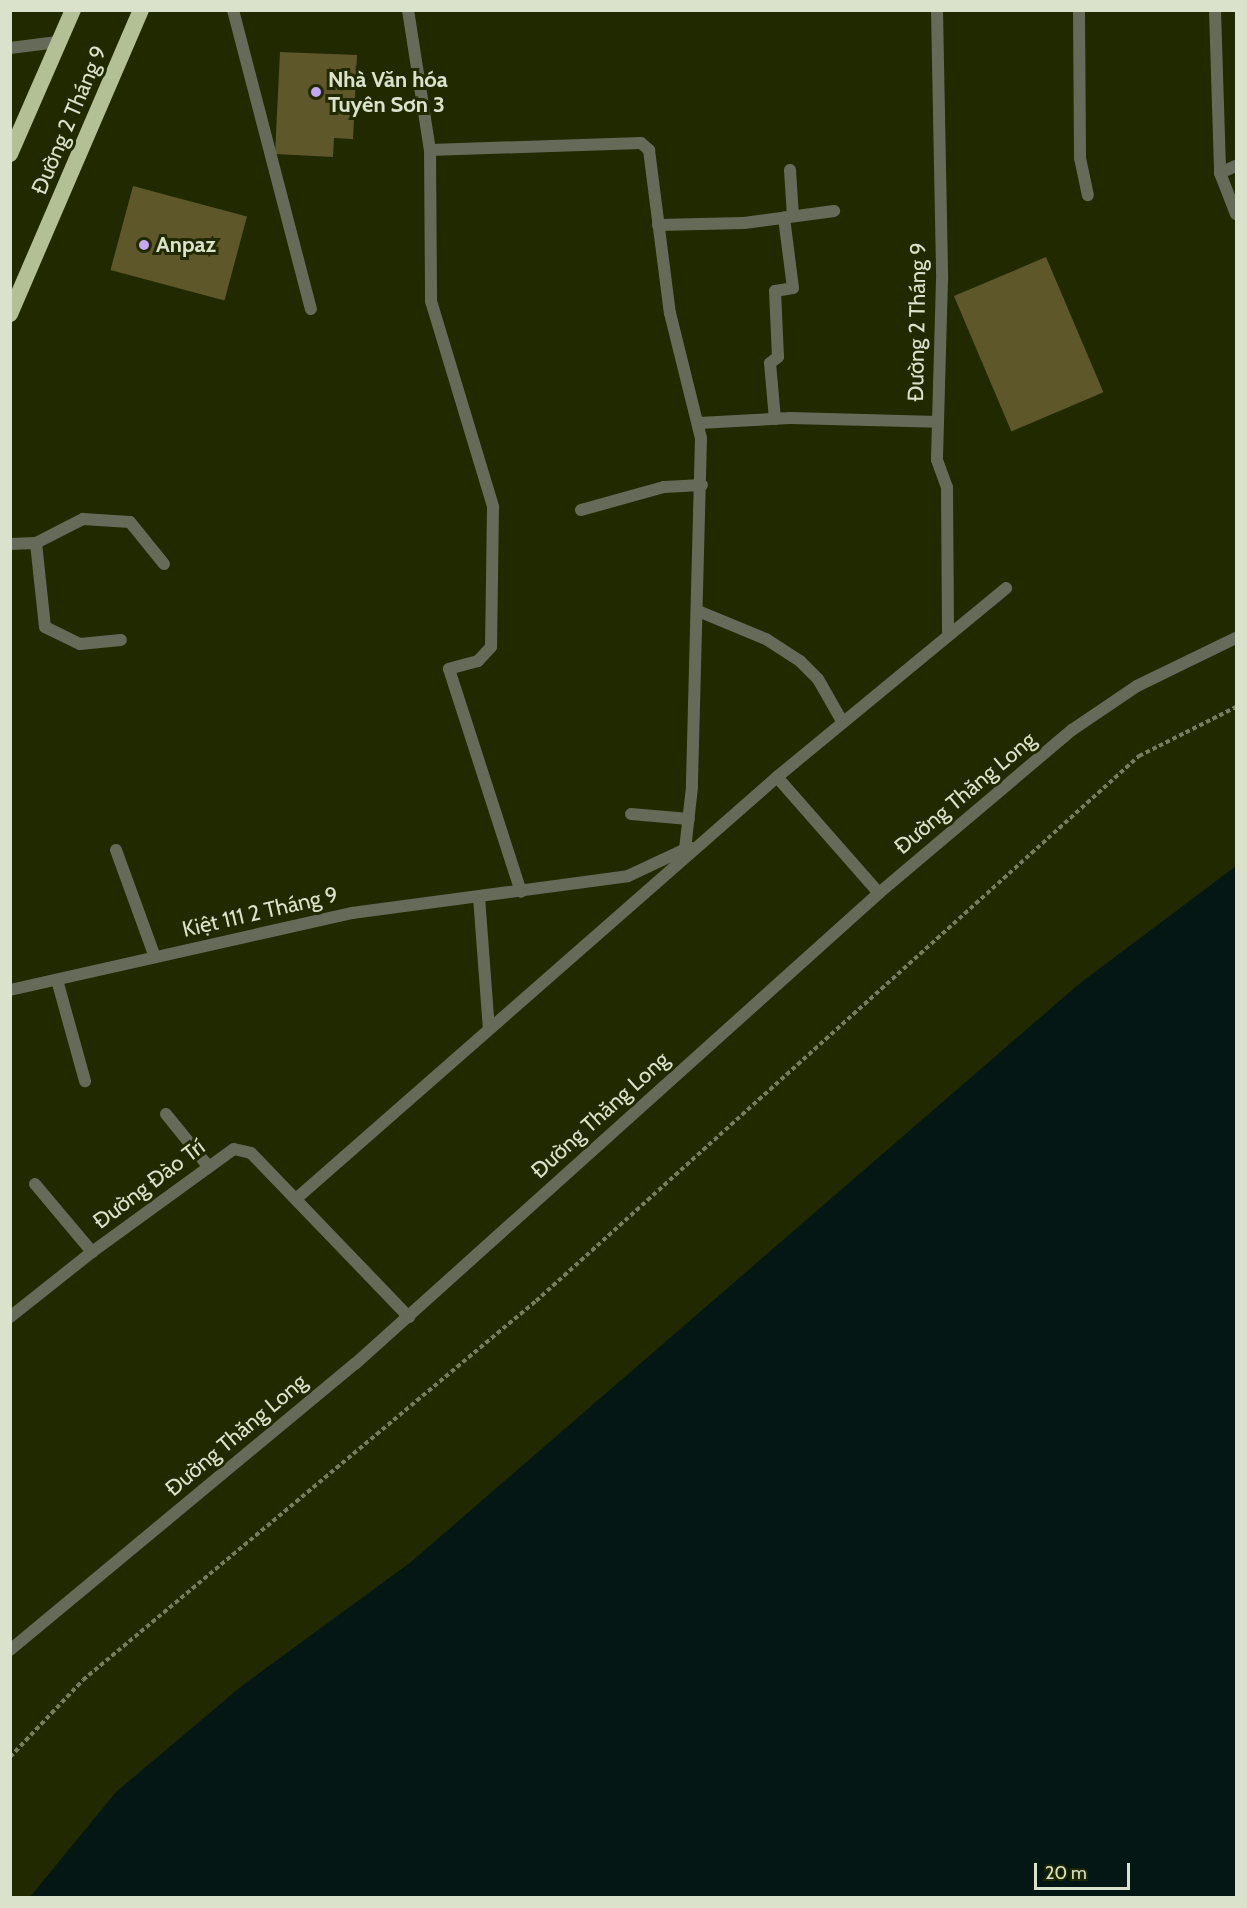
<!DOCTYPE html>
<meta charset="utf-8">
<style>
body{margin:0}
#map{position:relative;width:1247px;height:1908px;overflow:hidden;background:#202900;font-family:Cabin,sans-serif}
div>[style]{position:absolute}
.water>*{inset:0;background:#051714}
.building>*{inset:0;background:#5d572a;transform-origin:0 0}
.path>*{height:4px;margin-top:-2px;transform-origin:0;background:repeating-linear-gradient(90deg,#747d5c 0 4.5px,transparent 0 7.5px)}
.service>*{height:12px;margin:-6px;padding:0 6px;transform-origin:6px;border-radius:6px;background:#656b58}
.minor>*{height:12px;margin:-6px;padding:0 6px;transform-origin:6px;border-radius:6px;background:#656b58}
.tertiary>*{height:12px;margin:-6px;padding:0 6px;transform-origin:6px;border-radius:6px;background:#656b58}
.trunk>*{height:16px;margin:-8px;padding:0 8px;transform-origin:8px;border-radius:8px;background:#b3c095}
.dots>*{width:16px;height:16px;translate:-50% -50%;box-sizing:border-box;border:3px solid #202900;border-radius:50%}
span{translate:-50% -50%;white-space:nowrap;text-align:center;line-height:1.15;-webkit-text-stroke:6px #202900;paint-order:stroke}
.poi-label{font-size:22px;color:#dae2cb;font-weight:700}
.left{translate:0 -50%;text-align:left}
.street-label{font-size:22px;color:#dae2cb}
.frame{position:absolute;inset:0;border:12px solid #dae2cb;pointer-events:none}
.scale{position:absolute;left:1034px;top:1863px;width:96px;height:27px;box-sizing:border-box;border:3px solid #dae2cb;border-top:0;padding-left:8px;font-size:18px;line-height:21px;white-space:nowrap;color:#dae2cb;-webkit-text-stroke:4px #202900;paint-order:stroke}
</style>
<div id="map">
<div class="water">
<div style="clip-path:polygon(1236px 866px,1236px 1897px,30px 1897px,116px 1792px,243px 1685px,411px 1562px,1079px 984px)"></div>
</div>
<div class="building">
<div style="clip-path:polygon(280px 52px,357px 55px,353px 139px,334px 138px,333px 157px,275px 154px)"></div>
<div style="left:133px;top:186px;width:118px;height:87px;rotate:15deg"></div>
<div style="left:1046px;top:257px;width:147px;height:100px;rotate:67deg"></div>
</div>
<div class="path">
<div style="left:10px;top:1757px;width:106px;rotate:-46.5deg"></div>
<div style="left:83px;top:1680px;width:591px;rotate:-39.92deg"></div>
<div style="left:536px;top:1301px;width:813px;rotate:-42.11deg"></div>
<div style="left:1139px;top:756px;width:109px;rotate:-26.8deg"></div>
</div>
<div class="service">
<div style="left:233px;top:10px;width:309px;rotate:75.4deg"></div>
<div style="left:937px;top:10px;width:269px;rotate:88.9deg"></div>
<div style="left:942px;top:279px;width:181px;rotate:91.6deg"></div>
<div style="left:937px;top:460px;width:29px;rotate:70deg"></div>
<div style="left:947px;top:487px;width:144px;rotate:89.6deg"></div>
<div style="left:10px;top:48px;width:48px;rotate:-7.1deg"></div>
<div style="left:790px;top:170px;width:46px;rotate:86.3deg"></div>
<div style="left:1220px;top:173px;width:17px;rotate:-24deg"></div>
<div style="left:658px;top:225px;width:86px;rotate:-1.3deg"></div>
<div style="left:744px;top:223px;width:91px;rotate:-7.6deg"></div>
<div style="left:775px;top:419px;width:56px;rotate:-95.1deg"></div>
<div style="left:770px;top:363px;width:10px;rotate:-37deg"></div>
<div style="left:778px;top:357px;width:66px;rotate:-92.6deg"></div>
<div style="left:775px;top:291px;width:18px;rotate:-9deg"></div>
<div style="left:793px;top:288px;width:71px;rotate:-97.3deg"></div>
<div style="left:699px;top:423px;width:91px;rotate:-3.1deg"></div>
<div style="left:790px;top:418px;width:148px;rotate:1.5deg"></div>
<div style="left:581px;top:510px;width:86px;rotate:-15.5deg"></div>
<div style="left:664px;top:487px;width:38px;rotate:-3deg"></div>
<div style="left:36px;top:543px;width:53px;rotate:-27.1deg"></div>
<div style="left:83px;top:519px;width:47px;rotate:3.7deg"></div>
<div style="left:130px;top:522px;width:54px;rotate:51deg"></div>
<div style="left:10px;top:544px;width:26px;rotate:-2deg"></div>
<div style="left:36px;top:543px;width:84px;rotate:83.9deg"></div>
<div style="left:45px;top:627px;width:39px;rotate:26deg"></div>
<div style="left:80px;top:644px;width:41px;rotate:-5.6deg"></div>
</div>
<div class="minor">
<div style="left:408px;top:10px;width:142px;rotate:81.1deg"></div>
<div style="left:430px;top:150px;width:211px;rotate:-1.9deg"></div>
<div style="left:641px;top:143px;width:11px;rotate:41deg"></div>
<div style="left:649px;top:150px;width:164px;rotate:82.7deg"></div>
<div style="left:670px;top:313px;width:129px;rotate:76.1deg"></div>
<div style="left:701px;top:438px;width:349px;rotate:91.5deg"></div>
<div style="left:692px;top:787px;width:62px;rotate:96.4deg"></div>
<div style="left:1079px;top:10px;width:148px;rotate:89.6deg"></div>
<div style="left:1080px;top:158px;width:38px;rotate:78deg"></div>
<div style="left:1215px;top:10px;width:163px;rotate:88.2deg"></div>
<div style="left:1220px;top:173px;width:44px;rotate:68.7deg"></div>
<div style="left:430px;top:150px;width:151px;rotate:89.6deg"></div>
<div style="left:431px;top:301px;width:215px;rotate:73.2deg"></div>
<div style="left:493px;top:507px;width:140px;rotate:90.8deg"></div>
<div style="left:491px;top:647px;width:19px;rotate:133deg"></div>
<div style="left:478px;top:661px;width:30px;rotate:165deg"></div>
<div style="left:449px;top:669px;width:234px;rotate:72.1deg"></div>
<div style="left:698px;top:611px;width:74px;rotate:22.4deg"></div>
<div style="left:766px;top:639px;width:40px;rotate:32.9deg"></div>
<div style="left:800px;top:661px;width:25px;rotate:45deg"></div>
<div style="left:818px;top:679px;width:48px;rotate:60.3deg"></div>
<div style="left:777px;top:777px;width:154px;rotate:48.7deg"></div>
<div style="left:631px;top:814px;width:58px;rotate:4.9deg"></div>
<div style="left:116px;top:850px;width:114px;rotate:70deg"></div>
<div style="left:479px;top:897px;width:132px;rotate:85.7deg"></div>
<div style="left:57px;top:980px;width:105px;rotate:74.5deg"></div>
<div style="left:10px;top:990px;width:351px;rotate:-12.7deg"></div>
<div style="left:352px;top:913px;width:278px;rotate:-7.6deg"></div>
<div style="left:628px;top:876px;width:68px;rotate:-25.1deg"></div>
<div style="left:166px;top:1114px;width:67px;rotate:51.1deg"></div>
<div style="left:35px;top:1184px;width:89px;rotate:50deg"></div>
<div style="left:297px;top:1198px;width:638px;rotate:-41.25deg"></div>
<div style="left:777px;top:777px;width:297px;rotate:-39.5deg"></div>
<div style="left:10px;top:1317px;width:105px;rotate:-38.4deg"></div>
<div style="left:92px;top:1252px;width:175px;rotate:-36deg"></div>
<div style="left:234px;top:1149px;width:17px;rotate:13deg"></div>
<div style="left:251px;top:1153px;width:228px;rotate:46.1deg"></div>
</div>
<div class="tertiary">
<div style="left:10px;top:1650px;width:448px;rotate:-39.7deg"></div>
<div style="left:355px;top:1364px;width:705px;rotate:-41.95deg"></div>
<div style="left:879px;top:893px;width:253px;rotate:-40.2deg"></div>
<div style="left:1072px;top:730px;width:78px;rotate:-34.1deg"></div>
<div style="left:1137px;top:686px;width:110px;rotate:-25.9deg"></div>
</div>
<div class="trunk">
<div style="left:10px;top:154px;width:157px;rotate:-66.4deg"></div>
<div style="left:10px;top:314px;width:331px;rotate:-66.7deg"></div>
</div>
<div class="dots">
<div style="left:316px;top:92px;background:#c4a7f1"></div>
<div style="left:144px;top:245px;background:#c4a7f1"></div>
</div>
<div class="poi-label">
<span class="left" style="left:328px;top:92px">Nhà Văn hóa<br>Tuyên Sơn 3</span>
<span class="left" style="left:156px;top:245px">Anpaz</span>
</div>
<div class="street-label">
<span style="left:69px;top:120px;rotate:-67deg">Đường 2 Tháng 9</span>
<span style="left:917px;top:322px;rotate:-89deg">Đường 2 Tháng 9</span>
<span style="left:965px;top:793px;rotate:-40deg">Đường Thăng Long</span>
<span style="left:260px;top:912px;rotate:-13deg">Kiệt 111 2 Tháng 9</span>
<span style="left:600px;top:1115px;rotate:-42deg">Đường Thăng Long</span>
<span style="left:149px;top:1184px;rotate:-37deg">Đường Đào Trí</span>
<span style="left:236px;top:1435px;rotate:-40deg">Đường Thăng Long</span>
</div>
<div class="frame"></div>
<div class="scale">20 m</div>
</div>
